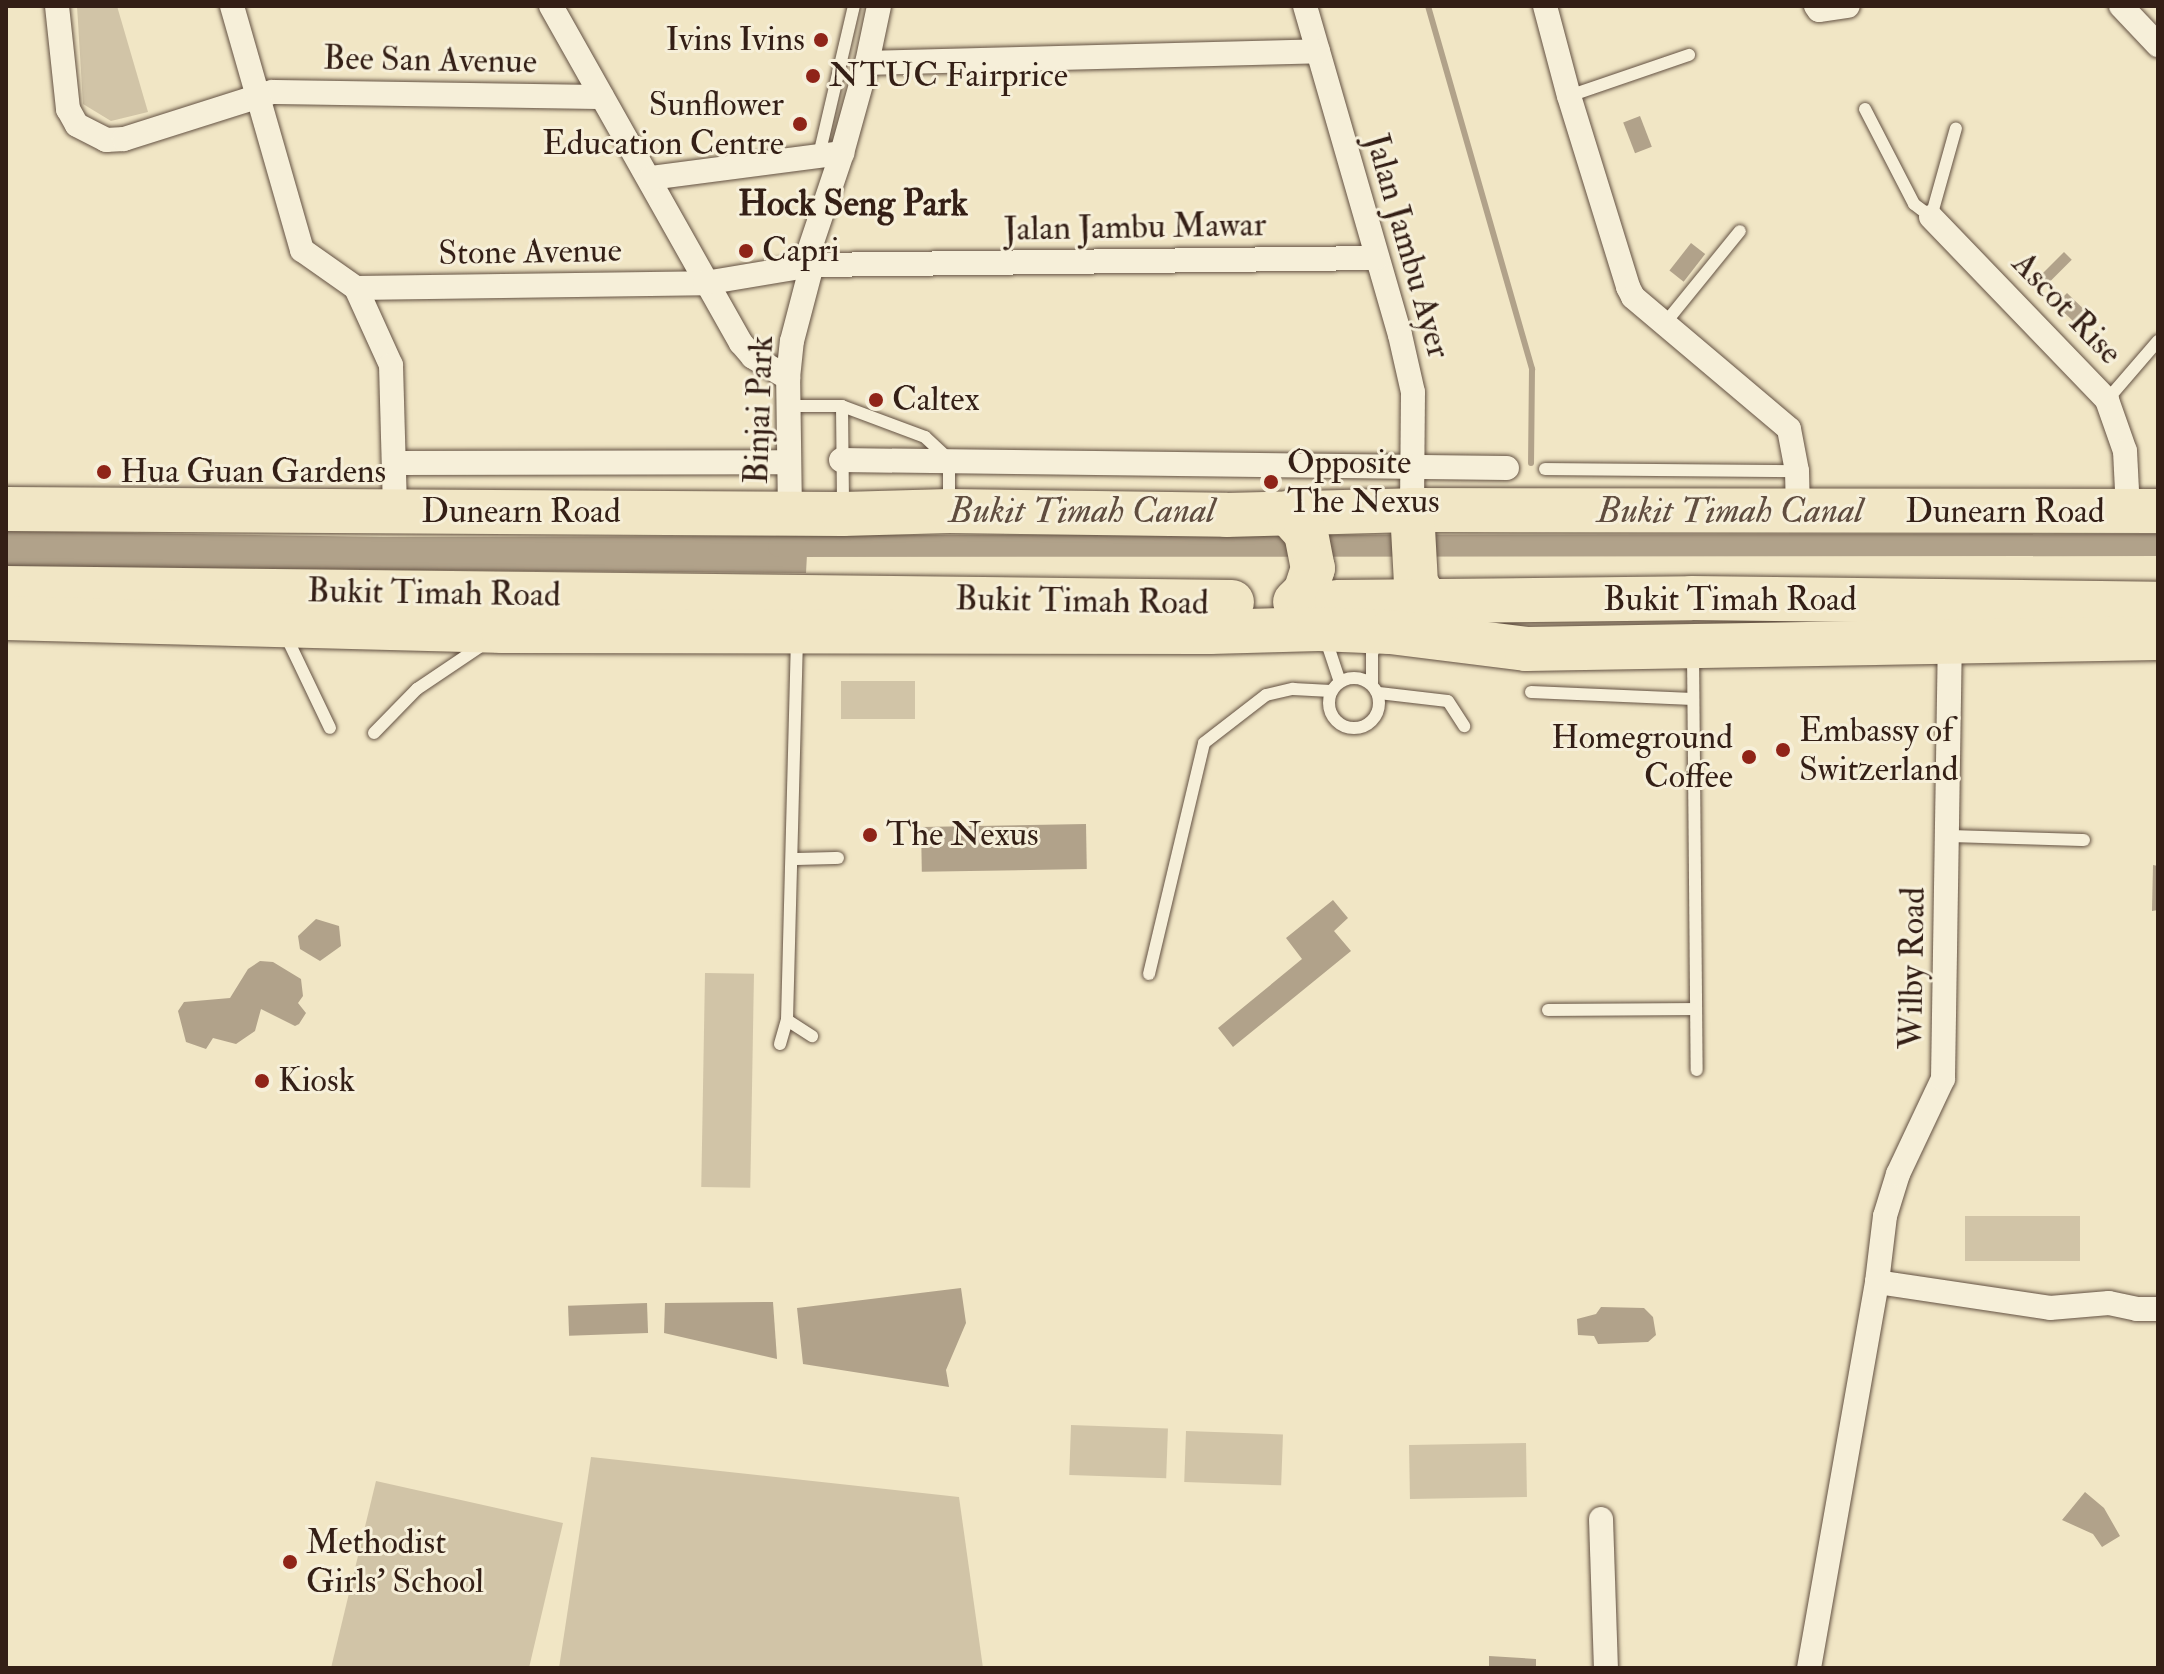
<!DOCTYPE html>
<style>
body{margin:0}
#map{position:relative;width:2164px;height:1674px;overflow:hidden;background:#f1e6c5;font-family:"IM FELL Double Pica",serif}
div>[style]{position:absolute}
.green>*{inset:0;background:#d1c4a7;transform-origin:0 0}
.water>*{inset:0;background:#b1a28a;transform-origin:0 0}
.stream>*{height:6px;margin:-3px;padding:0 3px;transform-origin:3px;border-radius:3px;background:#b1a28a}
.canal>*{height:22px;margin:-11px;padding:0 11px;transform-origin:11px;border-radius:11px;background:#b1a28a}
.roads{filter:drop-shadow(0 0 2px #635142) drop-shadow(0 0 2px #635142)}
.lane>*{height:12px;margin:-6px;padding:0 6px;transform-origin:6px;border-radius:6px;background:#f6efd9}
.lane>.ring{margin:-6px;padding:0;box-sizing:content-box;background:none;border:12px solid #f6efd9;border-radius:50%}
.street>*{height:24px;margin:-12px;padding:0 12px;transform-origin:12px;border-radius:12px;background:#f6efd9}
.highway>*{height:44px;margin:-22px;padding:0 22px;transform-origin:22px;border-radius:22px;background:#f1e6c5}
.dots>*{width:22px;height:22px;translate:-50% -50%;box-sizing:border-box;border:4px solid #f6efd9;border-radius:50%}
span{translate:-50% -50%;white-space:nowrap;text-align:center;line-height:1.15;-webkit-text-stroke:6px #f6efd9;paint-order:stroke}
.poi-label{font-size:34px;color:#341f16}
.right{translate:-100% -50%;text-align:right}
.left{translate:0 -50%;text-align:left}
.street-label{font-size:34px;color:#341f16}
.neighbourhood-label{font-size:36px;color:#341f16;font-weight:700}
.water-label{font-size:36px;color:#604d3f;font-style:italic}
.frame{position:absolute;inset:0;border:8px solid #341f16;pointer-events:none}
</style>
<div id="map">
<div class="green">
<div style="clip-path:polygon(77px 6px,117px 6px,148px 112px,111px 121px,83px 104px)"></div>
<div style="left:841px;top:681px;width:74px;height:38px"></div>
<div style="left:705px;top:973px;width:49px;height:214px;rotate:1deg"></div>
<div style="left:1965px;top:1216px;width:115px;height:45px"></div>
<div style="left:1071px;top:1425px;width:97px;height:50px;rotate:2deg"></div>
<div style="left:1186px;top:1431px;width:97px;height:51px;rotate:2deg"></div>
<div style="left:1526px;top:1443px;width:54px;height:117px;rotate:89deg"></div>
<div style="clip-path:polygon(591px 1457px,959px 1497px,983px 1668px,559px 1668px)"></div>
<div style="clip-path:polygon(376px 1481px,563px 1523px,529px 1668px,331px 1668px)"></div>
</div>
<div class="water">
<div style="left:1640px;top:116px;width:33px;height:18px;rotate:69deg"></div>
<div style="left:1691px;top:243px;width:18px;height:35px;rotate:38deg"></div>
<div style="left:2064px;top:252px;width:11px;height:40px;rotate:45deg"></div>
<div style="left:2067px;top:293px;width:32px;height:16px;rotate:44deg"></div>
<div style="clip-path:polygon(6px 531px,384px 537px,808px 536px,806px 573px,6px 567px)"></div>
<div style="left:1086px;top:824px;width:45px;height:165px;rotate:89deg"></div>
<div style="clip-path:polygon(2153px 865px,2158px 866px,2158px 910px,2152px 911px)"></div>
<div style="clip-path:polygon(1333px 900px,1348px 918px,1334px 931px,1351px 951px,1233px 1047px,1218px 1028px,1302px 959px,1286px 938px)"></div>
<div style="clip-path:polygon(316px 919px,339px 926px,341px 946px,320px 961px,300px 949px,298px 936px)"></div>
<div style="clip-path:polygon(260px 961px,273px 962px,301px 979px,303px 996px,298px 1003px,306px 1013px,299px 1024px,295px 1026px,261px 1009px,255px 1031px,236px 1044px,213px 1038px,206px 1049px,186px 1042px,178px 1011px,184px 1002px,230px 998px,248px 969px)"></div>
<div style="clip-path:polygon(961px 1288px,966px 1323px,946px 1370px,949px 1387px,803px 1364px,797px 1308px)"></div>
<div style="clip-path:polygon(773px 1302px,777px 1359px,664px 1333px,665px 1303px)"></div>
<div style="left:647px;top:1303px;width:30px;height:79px;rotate:88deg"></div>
<div style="clip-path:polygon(1601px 1307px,1644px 1308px,1653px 1317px,1656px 1335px,1648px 1342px,1598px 1344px,1594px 1336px,1578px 1335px,1577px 1319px,1596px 1314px)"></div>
<div style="clip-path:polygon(2085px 1492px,2104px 1508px,2120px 1536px,2102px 1547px,2093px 1534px,2062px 1520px)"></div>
<div style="clip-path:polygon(1489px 1656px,1536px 1659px,1536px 1668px,1489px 1668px)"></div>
</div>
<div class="stream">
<div style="left:1428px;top:6px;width:378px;rotate:74deg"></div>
<div style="left:1532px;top:369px;width:94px;rotate:90.6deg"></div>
</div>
<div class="canal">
<div style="left:779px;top:546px;width:1379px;rotate:-0.04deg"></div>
</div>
<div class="roads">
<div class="lane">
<div style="left:1569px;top:96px;width:127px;rotate:-18.9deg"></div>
<div style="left:1865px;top:109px;width:107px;rotate:62.7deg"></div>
<div style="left:1914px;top:204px;width:21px;rotate:37deg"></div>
<div style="left:1931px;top:217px;width:92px;rotate:-74.3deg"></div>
<div style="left:819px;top:155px;width:153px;rotate:-76.8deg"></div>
<div style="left:1666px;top:322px;width:117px;rotate:-50.9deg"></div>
<div style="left:2107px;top:400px;width:78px;rotate:-49.2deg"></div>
<div style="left:788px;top:406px;width:54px"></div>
<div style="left:842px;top:406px;width:89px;rotate:20.5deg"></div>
<div style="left:925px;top:437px;width:33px;rotate:43deg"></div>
<div style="left:949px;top:459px;width:44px;rotate:90deg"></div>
<div style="left:842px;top:406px;width:101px;rotate:89.4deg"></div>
<div style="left:1545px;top:469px;width:252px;rotate:0.5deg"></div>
<div style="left:285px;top:634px;width:104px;rotate:64.4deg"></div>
<div style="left:1326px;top:640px;width:44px;rotate:71.6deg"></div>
<div style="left:1693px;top:652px;width:418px;rotate:89.5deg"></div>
<div class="ring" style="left:1329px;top:678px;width:38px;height:38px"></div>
<div style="left:1372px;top:684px;width:30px;rotate:-90deg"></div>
<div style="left:1372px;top:654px;width:15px;rotate:-70deg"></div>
<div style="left:1531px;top:692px;width:162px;rotate:2.5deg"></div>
<div style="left:1379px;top:693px;width:69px;rotate:6.6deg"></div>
<div style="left:1448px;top:701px;width:30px;rotate:57deg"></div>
<div style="left:374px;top:733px;width:62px;rotate:-45.7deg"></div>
<div style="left:417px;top:689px;width:81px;rotate:-33.9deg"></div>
<div style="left:1948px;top:836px;width:136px;rotate:1.7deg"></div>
<div style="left:793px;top:859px;width:45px;rotate:-1.3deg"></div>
<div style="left:1149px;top:974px;width:237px;rotate:-76.6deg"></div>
<div style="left:1204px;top:743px;width:78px;rotate:-37.7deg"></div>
<div style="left:1266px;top:695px;width:28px;rotate:-13deg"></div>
<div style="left:1293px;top:689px;width:38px;rotate:3deg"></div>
<div style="left:1548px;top:1010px;width:148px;rotate:-0.4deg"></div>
<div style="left:787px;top:1020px;width:30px;rotate:33deg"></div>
<div style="left:780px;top:1044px;width:25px;rotate:-74deg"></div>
<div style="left:787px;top:1020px;width:381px;rotate:-88.5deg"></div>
</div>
<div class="street">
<div style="left:57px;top:6px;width:104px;rotate:83.9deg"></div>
<div style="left:68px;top:109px;width:18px;rotate:61deg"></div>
<div style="left:77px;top:125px;width:33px;rotate:27deg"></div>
<div style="left:106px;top:140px;width:18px;rotate:-3deg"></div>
<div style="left:124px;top:139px;width:155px;rotate:-17.6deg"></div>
<div style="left:272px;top:92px;width:330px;rotate:0.9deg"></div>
<div style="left:232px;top:6px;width:254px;rotate:74deg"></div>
<div style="left:302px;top:250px;width:66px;rotate:35.1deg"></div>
<div style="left:356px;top:288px;width:85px;rotate:65.6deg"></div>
<div style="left:391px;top:365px;width:147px;rotate:88.4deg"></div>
<div style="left:551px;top:6px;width:387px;rotate:60.6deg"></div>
<div style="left:741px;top:343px;width:18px;rotate:49deg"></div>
<div style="left:753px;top:357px;width:41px;rotate:31deg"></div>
<div style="left:1305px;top:6px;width:342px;rotate:73.9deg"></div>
<div style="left:1400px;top:335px;width:58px;rotate:77.2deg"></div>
<div style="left:1413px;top:392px;width:118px;rotate:90.5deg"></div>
<div style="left:1545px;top:6px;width:93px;rotate:75.1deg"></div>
<div style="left:1569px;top:96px;width:200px;rotate:72.8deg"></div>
<div style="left:1628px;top:287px;width:11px;rotate:63deg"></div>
<div style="left:1633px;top:297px;width:204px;rotate:40.2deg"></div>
<div style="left:1789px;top:429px;width:43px;rotate:79.2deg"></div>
<div style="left:1797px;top:471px;width:42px;rotate:88.6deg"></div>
<div style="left:1816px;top:6px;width:5px;rotate:53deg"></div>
<div style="left:1819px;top:10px;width:29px;rotate:-8deg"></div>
<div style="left:2121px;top:6px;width:54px;rotate:46.5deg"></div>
<div style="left:867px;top:63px;width:451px;rotate:-1.5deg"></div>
<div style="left:650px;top:178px;width:194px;rotate:-7.4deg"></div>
<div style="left:1931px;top:217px;width:254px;rotate:46.1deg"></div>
<div style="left:2107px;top:400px;width:54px;rotate:70.6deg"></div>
<div style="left:2125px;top:451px;width:60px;rotate:87.1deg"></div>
<div style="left:804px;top:266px;width:119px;rotate:-71.4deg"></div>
<div style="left:842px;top:153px;width:93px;rotate:-74.5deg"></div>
<div style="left:867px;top:63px;width:58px;rotate:-78.1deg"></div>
<div style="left:356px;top:288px;width:349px;rotate:-0.8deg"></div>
<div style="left:705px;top:283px;width:109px;rotate:-9.5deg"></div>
<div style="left:812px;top:265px;width:565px;rotate:-0.71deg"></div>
<div style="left:841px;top:460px;width:666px;rotate:0.69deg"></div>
<div style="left:394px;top:463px;width:394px;rotate:-0.1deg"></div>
<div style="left:790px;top:513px;width:135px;rotate:-90.8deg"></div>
<div style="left:788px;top:378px;width:37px;rotate:-84deg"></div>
<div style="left:792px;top:341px;width:79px;rotate:-75.3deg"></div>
<div style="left:1877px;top:1282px;width:175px;rotate:8.5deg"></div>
<div style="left:2050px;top:1308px;width:59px;rotate:-4.8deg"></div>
<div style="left:2109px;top:1303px;width:29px;rotate:12deg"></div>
<div style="left:2137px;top:1309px;width:21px"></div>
<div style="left:1601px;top:1519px;width:149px;rotate:88.1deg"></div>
<div style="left:1809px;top:1668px;width:392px;rotate:-80deg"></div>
<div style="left:1877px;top:1282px;width:66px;rotate:-83.1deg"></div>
<div style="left:1885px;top:1216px;width:44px;rotate:-72.8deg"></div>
<div style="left:1898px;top:1174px;width:105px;rotate:-64.7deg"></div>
<div style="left:1943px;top:1079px;width:437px;rotate:-89.1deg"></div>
</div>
<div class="highway">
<div style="left:6px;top:509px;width:837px;rotate:0.34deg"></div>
<div style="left:843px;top:514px;width:106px;rotate:-1.6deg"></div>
<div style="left:949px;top:511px;width:277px;rotate:0.8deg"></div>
<div style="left:1226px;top:515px;width:186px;rotate:-1.5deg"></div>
<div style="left:1412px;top:510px;width:746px;rotate:0.08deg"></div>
<div style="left:1412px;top:510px;width:74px;rotate:86.9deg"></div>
<div style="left:1416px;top:584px;width:21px;rotate:55deg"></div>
<div style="left:1288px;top:513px;width:27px;rotate:48deg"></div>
<div style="left:1306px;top:533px;width:36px;rotate:79deg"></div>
<div style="left:1313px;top:568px;width:25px;rotate:108deg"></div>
<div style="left:1305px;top:592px;width:14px;rotate:135deg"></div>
<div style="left:6px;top:588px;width:1226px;rotate:0.65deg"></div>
<div style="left:1337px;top:602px;width:354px;rotate:-0.6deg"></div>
<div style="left:1691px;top:598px;width:467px;rotate:0.7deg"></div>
<div style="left:6px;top:618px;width:497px;rotate:1.5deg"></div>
<div style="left:503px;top:631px;width:707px;rotate:0.08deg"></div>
<div style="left:1210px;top:632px;width:109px;rotate:-1.6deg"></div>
<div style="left:1319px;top:629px;width:71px;rotate:2.4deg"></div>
<div style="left:1390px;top:632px;width:137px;rotate:7.1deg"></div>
<div style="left:1526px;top:649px;width:632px;rotate:-1deg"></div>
</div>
</div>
<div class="dots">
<div style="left:821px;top:40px;background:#8f2418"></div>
<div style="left:813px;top:76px;background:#8f2418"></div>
<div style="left:800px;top:124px;background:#8f2418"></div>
<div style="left:746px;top:251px;background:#8f2418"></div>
<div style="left:876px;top:400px;background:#8f2418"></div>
<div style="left:104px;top:472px;background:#8f2418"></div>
<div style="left:1271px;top:482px;background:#8f2418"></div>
<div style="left:1783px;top:750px;background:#8f2418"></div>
<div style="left:1749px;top:757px;background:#8f2418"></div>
<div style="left:870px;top:835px;background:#8f2418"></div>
<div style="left:262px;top:1081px;background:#8f2418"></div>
<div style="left:290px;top:1562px;background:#8f2418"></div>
</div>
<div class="poi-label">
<span class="right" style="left:805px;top:40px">Ivins Ivins</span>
<span class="left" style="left:829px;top:76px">NTUC Fairprice</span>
<span class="right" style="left:784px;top:124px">Sunflower<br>Education Centre</span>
<span class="left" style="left:762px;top:251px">Capri</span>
<span class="left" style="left:892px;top:400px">Caltex</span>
<span class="left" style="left:1287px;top:482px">Opposite<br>The Nexus</span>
<span class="left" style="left:120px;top:472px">Hua Guan Gardens</span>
<span class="left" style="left:1799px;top:750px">Embassy of<br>Switzerland</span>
<span class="right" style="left:1733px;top:757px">Homeground<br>Coffee</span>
<span class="left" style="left:886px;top:835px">The Nexus</span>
<span class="left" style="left:278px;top:1081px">Kiosk</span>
<span class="left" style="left:306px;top:1562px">Methodist<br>Girls' School</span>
</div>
<div class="street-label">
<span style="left:430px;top:60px;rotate:1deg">Bee San Avenue</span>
<span style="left:1135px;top:227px;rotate:-1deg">Jalan Jambu Mawar</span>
<span style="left:1408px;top:246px;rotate:74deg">Jalan Jambu Ayer</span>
<span style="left:530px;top:252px;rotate:-1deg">Stone Avenue</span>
<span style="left:2067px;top:308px;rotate:46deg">Ascot Rise</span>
<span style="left:759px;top:410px;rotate:-88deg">Binjai Park</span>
<span style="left:521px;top:512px">Dunearn Road</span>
<span style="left:2005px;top:512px">Dunearn Road</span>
<span style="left:434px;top:593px;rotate:1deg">Bukit Timah Road</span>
<span style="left:1730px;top:600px">Bukit Timah Road</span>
<span style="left:1082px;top:601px;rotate:1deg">Bukit Timah Road</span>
<span style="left:1912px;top:968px;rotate:-89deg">Wilby Road</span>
</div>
<div class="neighbourhood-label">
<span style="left:853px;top:204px">Hock Seng Park</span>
</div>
<div class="water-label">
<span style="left:1082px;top:511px">Bukit Timah Canal</span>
<span style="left:1730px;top:511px">Bukit Timah Canal</span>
</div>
<div class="frame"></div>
</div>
